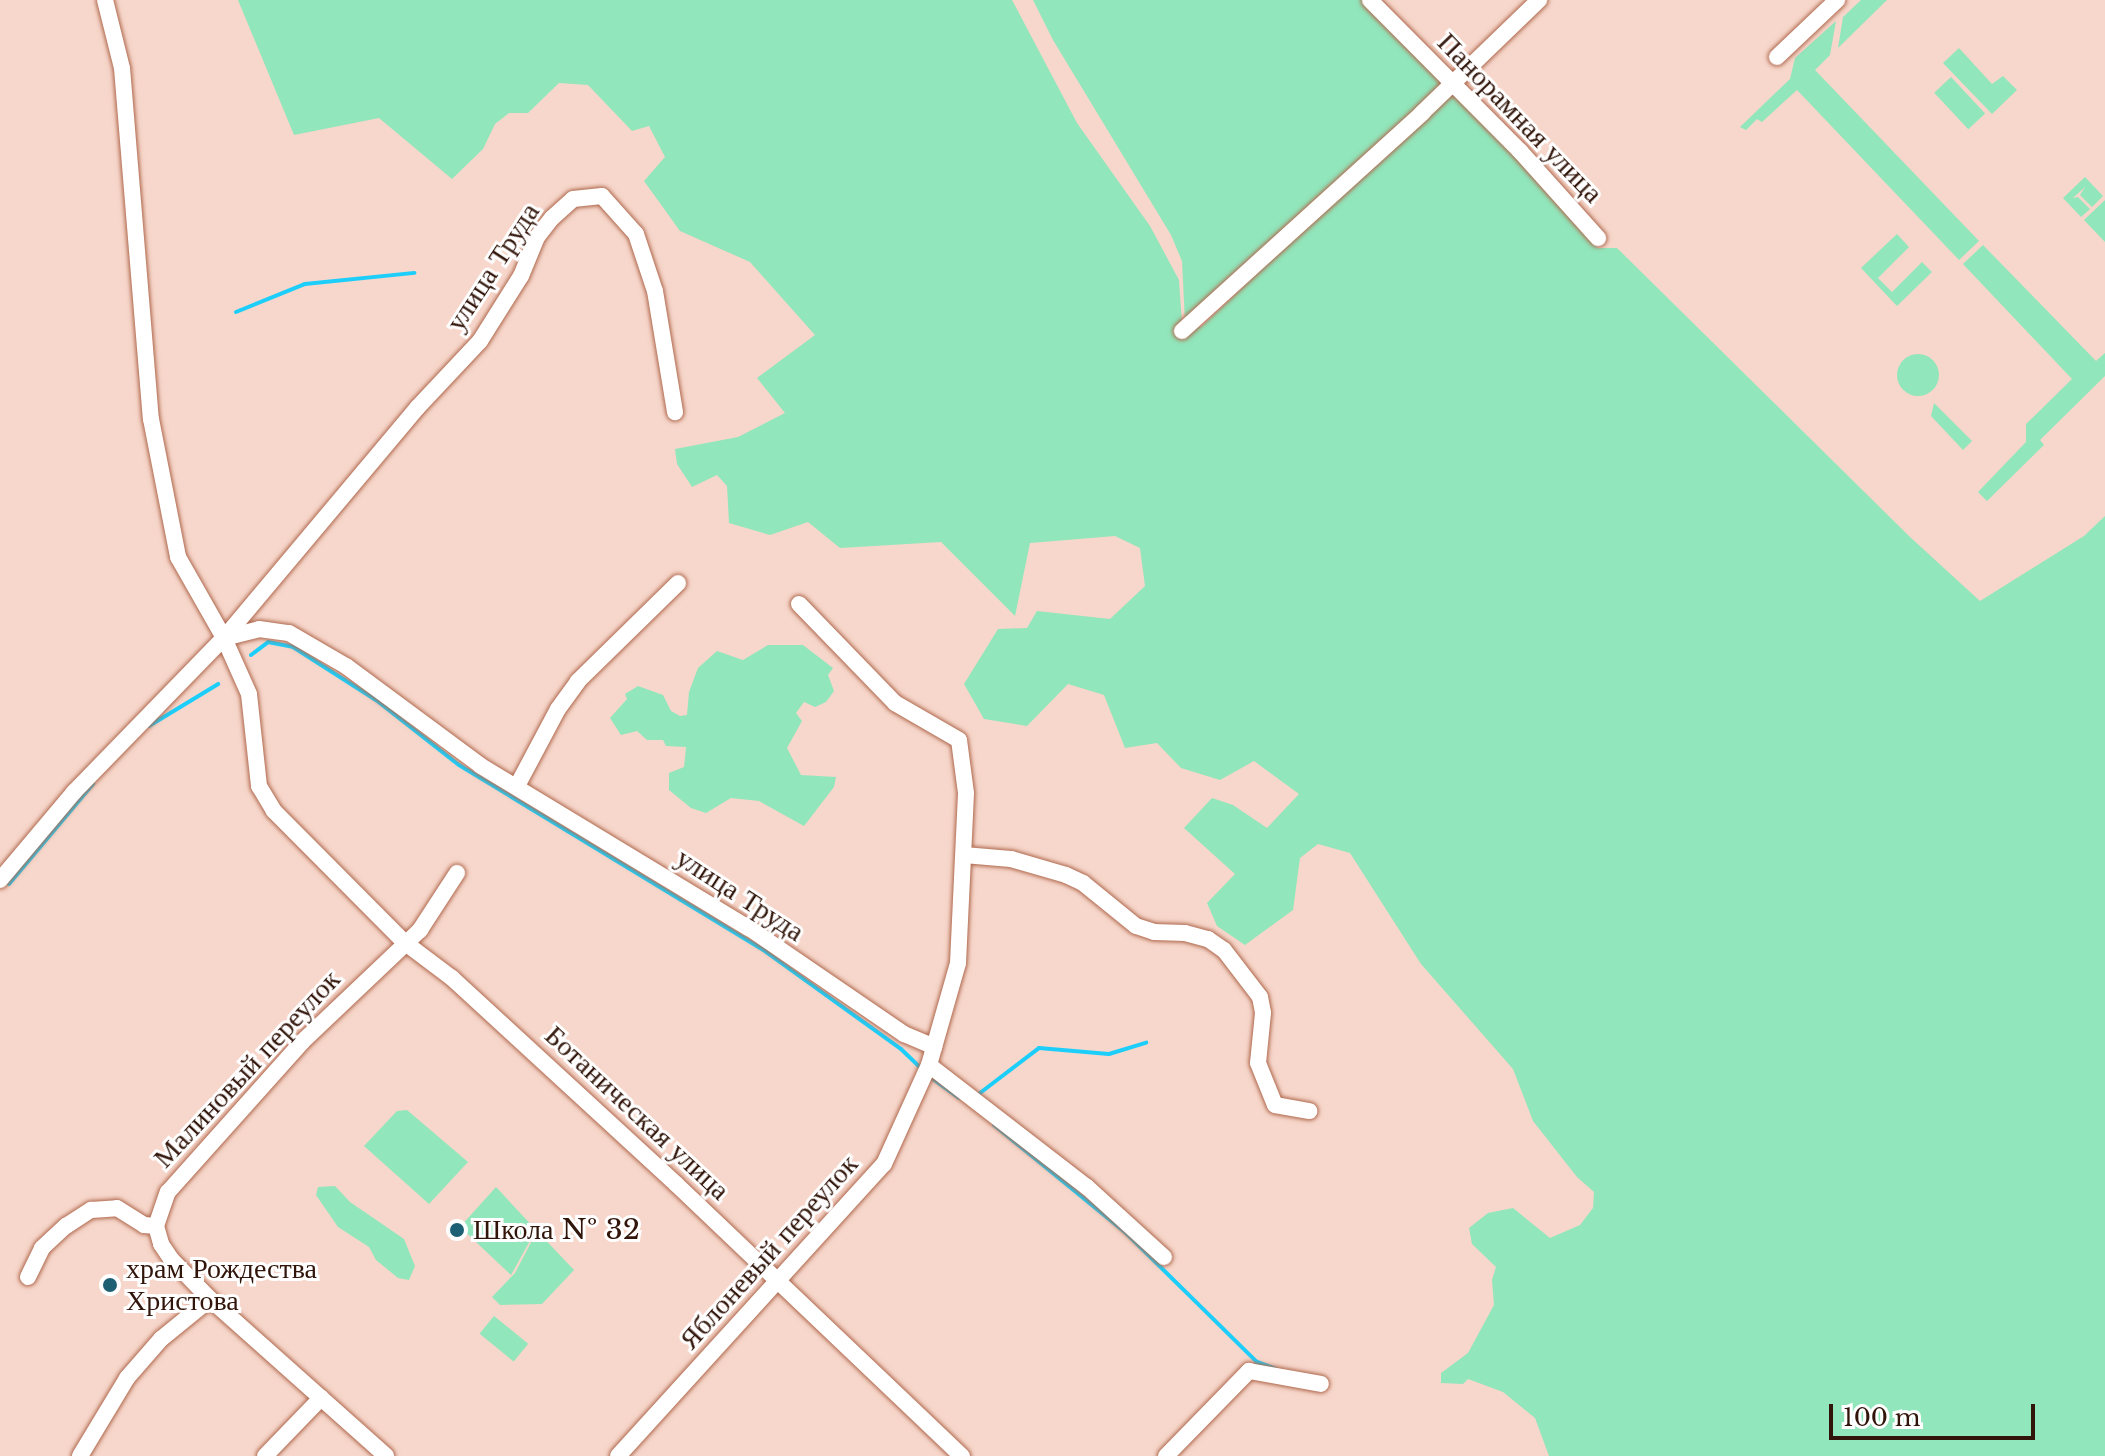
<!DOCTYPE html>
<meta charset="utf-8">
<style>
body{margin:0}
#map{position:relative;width:2105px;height:1456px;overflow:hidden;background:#f7d7cb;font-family:"Libre Baskerville",serif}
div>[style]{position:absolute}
.green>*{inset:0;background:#91e6bb;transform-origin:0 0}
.round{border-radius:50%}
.stream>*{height:4px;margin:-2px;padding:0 2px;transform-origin:2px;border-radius:2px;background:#1ecefa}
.roads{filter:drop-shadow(0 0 2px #af684d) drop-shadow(0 0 2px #af684d)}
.street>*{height:16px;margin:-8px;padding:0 8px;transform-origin:8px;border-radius:8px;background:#fff}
.dots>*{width:22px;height:22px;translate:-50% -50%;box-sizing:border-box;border:4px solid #fff;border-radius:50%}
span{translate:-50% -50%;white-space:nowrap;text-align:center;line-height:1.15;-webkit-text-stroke:6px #fff;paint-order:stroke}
.street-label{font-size:28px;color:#31150a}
.poi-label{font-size:28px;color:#31150a}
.left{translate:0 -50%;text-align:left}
.scale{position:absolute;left:1829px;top:1404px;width:206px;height:36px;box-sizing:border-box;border:4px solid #31150a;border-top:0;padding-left:10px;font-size:24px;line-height:28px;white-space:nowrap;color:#31150a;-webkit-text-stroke:6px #fff;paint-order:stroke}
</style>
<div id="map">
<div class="green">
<div style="clip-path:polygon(238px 0,1012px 0,1077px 123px,1150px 226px,1179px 280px,1182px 323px,1185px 323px,1182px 261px,1171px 235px,1053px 40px,1033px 0,1364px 0,1446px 83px,1189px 325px,1201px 327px,1452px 89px,1515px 154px,1585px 236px,1598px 248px,1617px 248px,1910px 537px,1980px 601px,2084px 536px,2105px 516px,2105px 1456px,1549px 1456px,1535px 1418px,1503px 1392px,1468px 1379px,1463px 1384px,1441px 1383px,1441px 1373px,1468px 1353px,1494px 1305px,1492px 1280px,1496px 1267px,1472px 1244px,1469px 1228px,1488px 1213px,1513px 1208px,1550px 1238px,1580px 1225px,1593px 1208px,1594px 1192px,1577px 1177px,1533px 1121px,1513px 1069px,1421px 964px,1350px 853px,1318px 844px,1300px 858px,1293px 910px,1245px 945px,1217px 926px,1207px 903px,1235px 874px,1184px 828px,1212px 798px,1233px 805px,1267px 828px,1299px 794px,1254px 761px,1220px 780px,1181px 768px,1157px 743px,1125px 748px,1104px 695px,1068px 684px,1027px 726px,984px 719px,964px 684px,998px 629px,1027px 628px,1037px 611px,1110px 619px,1145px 586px,1140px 548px,1115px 536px,1030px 543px,1015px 616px,941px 542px,840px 548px,808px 522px,770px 535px,729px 523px,727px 486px,717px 475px,692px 487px,677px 464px,675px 449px,738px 437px,785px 413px,757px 378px,815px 335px,750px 262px,680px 231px,644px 181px,665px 157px,649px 126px,632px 131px,588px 85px,559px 83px,528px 113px,509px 113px,495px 124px,483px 149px,452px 179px,379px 118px,294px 135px)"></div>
<div style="clip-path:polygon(1861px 0,1887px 0,1838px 48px,1843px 17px)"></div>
<div style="clip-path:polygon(1836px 21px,1830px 55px,1815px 70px,1979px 241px,1959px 260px,1797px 90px,1762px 122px,1757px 119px,1746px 130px,1740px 127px,1790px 79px,1795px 58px)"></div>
<div style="clip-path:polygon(1959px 48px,1992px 84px,2003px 76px,2017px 90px,1992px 114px,1943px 63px)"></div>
<div style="left:1951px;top:77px;width:50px;height:23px;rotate:47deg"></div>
<div style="clip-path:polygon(2085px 177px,2103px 196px,2092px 207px,2080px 195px,2085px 187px,2073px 198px,2078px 197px,2090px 209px,2081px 217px,2063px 198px)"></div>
<div style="clip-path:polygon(2105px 200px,2105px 242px,2084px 220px)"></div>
<div style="clip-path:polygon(1897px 234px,1909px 247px,1878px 278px,1892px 292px,1922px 262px,1932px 272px,1897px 306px,1861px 268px)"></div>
<div style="clip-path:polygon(1983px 245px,2096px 361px,2105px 353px,2105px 376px,2040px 440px,2044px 445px,1987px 501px,1978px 492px,2026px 442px,2026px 424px,2072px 379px,1963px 264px)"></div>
<div class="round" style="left:1897px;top:354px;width:42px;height:42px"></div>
<div style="clip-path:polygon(1934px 403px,1972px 441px,1963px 450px,1931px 416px)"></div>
<div style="clip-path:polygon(768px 645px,803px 645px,833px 668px,828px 675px,834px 691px,826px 702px,815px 707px,804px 702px,796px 713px,802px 721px,787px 748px,801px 775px,836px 777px,834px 787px,804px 826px,759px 801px,731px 798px,706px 813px,691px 808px,669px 790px,669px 773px,684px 767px,686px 747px,666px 746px,663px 740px,647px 740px,637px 731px,621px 735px,610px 718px,627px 699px,625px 694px,638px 686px,663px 695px,671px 711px,680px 716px,687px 715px,689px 692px,698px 668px,717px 651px,743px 660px)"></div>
<div style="clip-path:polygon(407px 1110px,468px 1162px,429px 1204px,364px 1146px,397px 1111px)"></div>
<div style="clip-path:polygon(335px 1186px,350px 1202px,404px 1239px,415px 1266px,409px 1280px,398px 1278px,376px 1260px,369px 1247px,338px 1227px,316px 1195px,318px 1187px)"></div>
<div style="clip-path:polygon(496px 1187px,536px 1230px,511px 1275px,460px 1227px)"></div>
<div style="clip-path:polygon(537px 1231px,574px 1270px,542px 1304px,500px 1305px,492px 1297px,515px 1273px)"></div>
<div style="left:494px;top:1316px;width:44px;height:23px;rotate:39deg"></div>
</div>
<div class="stream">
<div style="left:236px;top:312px;width:74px;rotate:-22.1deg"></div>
<div style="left:305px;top:284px;width:110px;rotate:-5.8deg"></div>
<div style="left:251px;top:655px;width:21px;rotate:-37deg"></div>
<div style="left:268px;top:642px;width:25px;rotate:11deg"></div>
<div style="left:293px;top:647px;width:98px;rotate:32.6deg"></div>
<div style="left:376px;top:700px;width:105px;rotate:38.1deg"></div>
<div style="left:459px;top:765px;width:359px;rotate:31.3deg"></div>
<div style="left:766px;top:952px;width:166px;rotate:35.7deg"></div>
<div style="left:901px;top:1049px;width:29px;rotate:44deg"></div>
<div style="left:149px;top:726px;width:81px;rotate:-31.3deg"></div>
<div style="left:9px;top:884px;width:131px;rotate:-50deg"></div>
<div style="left:933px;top:1079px;width:32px;rotate:36deg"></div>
<div style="left:980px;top:1093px;width:74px;rotate:-37.3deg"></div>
<div style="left:1039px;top:1048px;width:70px;rotate:4.9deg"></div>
<div style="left:1109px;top:1054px;width:39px;rotate:-17deg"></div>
<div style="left:994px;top:1125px;width:171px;rotate:39.3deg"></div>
<div style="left:1126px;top:1233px;width:184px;rotate:44.6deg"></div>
<div style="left:1257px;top:1362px;width:20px;rotate:20deg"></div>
</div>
<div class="roads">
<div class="street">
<div style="left:105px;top:0;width:70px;rotate:76deg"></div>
<div style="left:122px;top:68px;width:352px;rotate:85.3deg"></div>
<div style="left:151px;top:419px;width:141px;rotate:78.9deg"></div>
<div style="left:178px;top:557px;width:93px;rotate:60.4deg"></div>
<div style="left:224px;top:638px;width:61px;rotate:65.9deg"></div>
<div style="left:249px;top:694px;width:93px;rotate:83.8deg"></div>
<div style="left:259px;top:786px;width:29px;rotate:59deg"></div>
<div style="left:274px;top:811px;width:185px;rotate:45.2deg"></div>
<div style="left:404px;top:942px;width:60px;rotate:36.9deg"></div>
<div style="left:452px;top:978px;width:304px;rotate:42.6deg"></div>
<div style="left:676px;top:1184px;width:395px;rotate:43.6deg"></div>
<div style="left:1370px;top:0;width:213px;rotate:45.2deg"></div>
<div style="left:1520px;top:151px;width:117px;rotate:48.1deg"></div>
<div style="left:1777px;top:57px;width:83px;rotate:-43.5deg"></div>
<div style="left:1182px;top:331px;width:324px;rotate:-42.2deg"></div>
<div style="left:1422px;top:113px;width:163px;rotate:-44deg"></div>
<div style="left:224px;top:638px;width:36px;rotate:-14deg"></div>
<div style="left:259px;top:629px;width:30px;rotate:8deg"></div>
<div style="left:289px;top:633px;width:66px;rotate:30.1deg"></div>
<div style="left:346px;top:666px;width:168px;rotate:36.5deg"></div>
<div style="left:481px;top:766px;width:313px;rotate:31.2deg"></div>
<div style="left:749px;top:928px;width:188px;rotate:34.4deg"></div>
<div style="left:904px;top:1034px;width:33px;rotate:23deg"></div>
<div style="left:517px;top:786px;width:87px;rotate:-62deg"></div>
<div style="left:558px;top:709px;width:34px;rotate:-54deg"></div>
<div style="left:578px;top:681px;width:140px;rotate:-44.4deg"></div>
<div style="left:964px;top:855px;width:47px;rotate:4.9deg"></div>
<div style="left:1011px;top:859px;width:57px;rotate:16.2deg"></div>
<div style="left:1066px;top:875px;width:19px;rotate:25deg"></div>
<div style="left:1083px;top:883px;width:68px;rotate:39.1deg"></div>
<div style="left:1136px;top:926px;width:19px;rotate:18deg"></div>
<div style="left:1154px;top:932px;width:31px;rotate:2deg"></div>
<div style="left:1185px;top:933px;width:24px;rotate:15deg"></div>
<div style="left:1208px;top:939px;width:19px;rotate:35deg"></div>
<div style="left:1224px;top:950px;width:59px;rotate:52.5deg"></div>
<div style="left:1260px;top:997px;width:16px;rotate:79deg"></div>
<div style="left:1263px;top:1013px;width:50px;rotate:95.7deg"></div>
<div style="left:1258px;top:1063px;width:45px;rotate:68deg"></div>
<div style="left:1275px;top:1105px;width:35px;rotate:10deg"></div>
<div style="left:0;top:880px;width:115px;rotate:-49.9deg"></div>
<div style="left:74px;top:792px;width:215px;rotate:-45.8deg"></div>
<div style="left:224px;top:638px;width:300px;rotate:-50deg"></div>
<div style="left:417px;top:408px;width:92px;rotate:-46.8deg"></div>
<div style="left:480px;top:341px;width:77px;rotate:-57.8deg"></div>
<div style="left:521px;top:276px;width:42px;rotate:-67.7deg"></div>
<div style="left:537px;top:237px;width:24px;rotate:-52deg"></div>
<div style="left:552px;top:218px;width:28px;rotate:-42deg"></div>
<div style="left:573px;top:199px;width:29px;rotate:-6deg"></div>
<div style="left:602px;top:196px;width:51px;rotate:48.2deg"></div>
<div style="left:636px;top:234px;width:60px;rotate:71.6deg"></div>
<div style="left:655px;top:291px;width:123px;rotate:80.6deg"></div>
<div style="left:929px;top:1065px;width:200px;rotate:37.7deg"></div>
<div style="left:1087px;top:1187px;width:104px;rotate:42.3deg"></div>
<div style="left:156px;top:1226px;width:36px;rotate:-71deg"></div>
<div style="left:168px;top:1192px;width:201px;rotate:-48.2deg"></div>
<div style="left:302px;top:1042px;width:163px;rotate:-43.5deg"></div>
<div style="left:420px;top:930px;width:68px;rotate:-57deg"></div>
<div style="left:156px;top:1226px;width:19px;rotate:74deg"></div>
<div style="left:161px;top:1244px;width:18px;rotate:56deg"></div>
<div style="left:171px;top:1259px;width:56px;rotate:45.7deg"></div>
<div style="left:210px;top:1299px;width:236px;rotate:41.7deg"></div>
<div style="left:28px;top:1277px;width:32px;rotate:-64deg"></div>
<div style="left:42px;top:1248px;width:33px;rotate:-43deg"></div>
<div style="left:66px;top:1226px;width:30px;rotate:-33deg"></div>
<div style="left:91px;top:1210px;width:26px;rotate:-4deg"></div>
<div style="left:117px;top:1208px;width:32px;rotate:32deg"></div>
<div style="left:144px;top:1225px;width:12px;rotate:5deg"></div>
<div style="left:80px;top:1456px;width:91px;rotate:-58.9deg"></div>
<div style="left:127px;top:1378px;width:52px;rotate:-48.9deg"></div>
<div style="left:161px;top:1339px;width:63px;rotate:-39.2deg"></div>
<div style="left:265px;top:1456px;width:81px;rotate:-46deg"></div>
<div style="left:618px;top:1456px;width:395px;rotate:-47.7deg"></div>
<div style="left:884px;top:1164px;width:109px;rotate:-65.6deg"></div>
<div style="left:929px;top:1065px;width:106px;rotate:-74.1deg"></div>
<div style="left:958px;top:963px;width:170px;rotate:-87.3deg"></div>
<div style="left:966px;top:793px;width:53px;rotate:-97.5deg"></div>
<div style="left:959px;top:740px;width:74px;rotate:-150deg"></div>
<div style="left:895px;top:703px;width:138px;rotate:-134.1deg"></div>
<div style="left:1166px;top:1456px;width:119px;rotate:-45.7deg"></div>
<div style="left:1249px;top:1371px;width:73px;rotate:10.2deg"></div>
</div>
</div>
<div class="dots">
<div style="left:457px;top:1230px;background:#1d6073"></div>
<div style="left:110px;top:1285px;background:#1d6073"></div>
</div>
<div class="street-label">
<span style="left:1520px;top:118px;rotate:46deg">Панорамная улица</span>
<span style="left:493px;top:267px;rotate:-57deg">улица Труда</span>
<span style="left:740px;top:895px;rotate:33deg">улица Труда</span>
<span style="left:247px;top:1069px;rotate:-47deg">Малиновый переулок</span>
<span style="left:637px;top:1113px;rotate:43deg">Ботаническая улица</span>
<span style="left:769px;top:1252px;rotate:-48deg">Яблоневый переулок</span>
</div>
<div class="poi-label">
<span class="left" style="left:473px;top:1230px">Школа № 32</span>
<span class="left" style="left:126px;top:1285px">храм Рождества<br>Христова</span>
</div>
<div class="scale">100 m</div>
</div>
